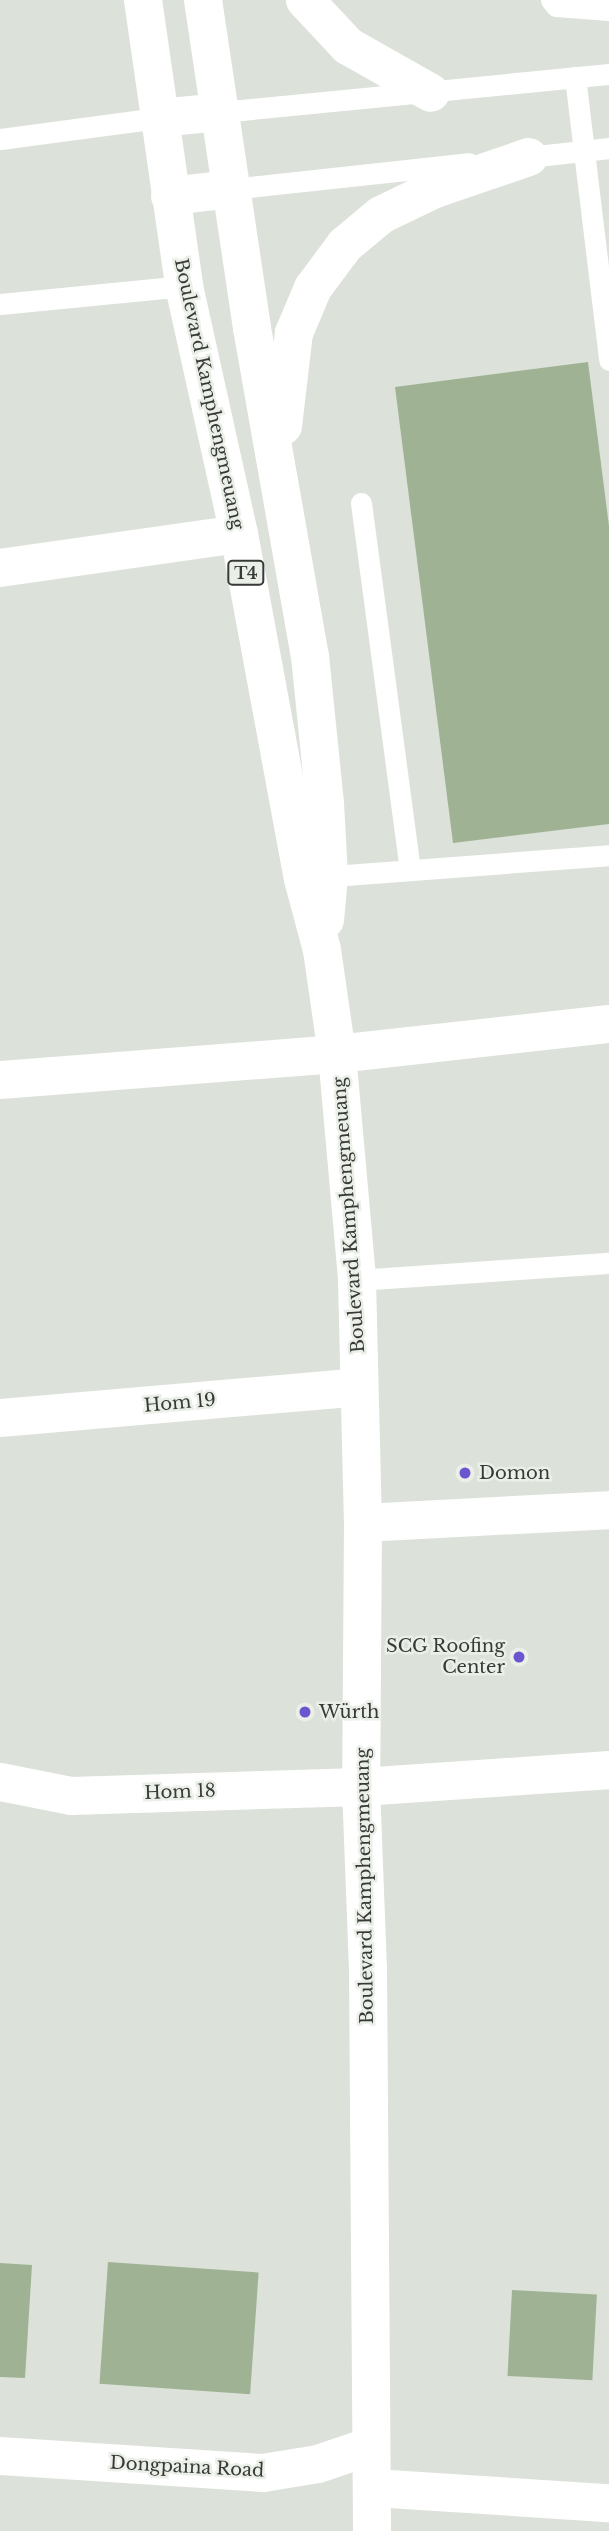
<!DOCTYPE html>
<meta charset="utf-8">
<style>
body{margin:0}
#map{position:relative;width:609px;height:2531px;overflow:hidden;background:#dce2da;font-family:"Libre Baskerville",serif}
div>[style]{position:absolute}
.building>*{inset:0;background:#9fb394;transform-origin:0 0}
.service>*{height:21px;margin:-10.5px;padding:0 10.5px;transform-origin:10.5px;border-radius:10.5px;background:#fff}
.minor>*{height:38px;margin:-19px;padding:0 19px;transform-origin:19px;border-radius:19px;background:#fff}
.tertiary>*{height:38px;margin:-19px;padding:0 19px;transform-origin:19px;border-radius:19px;background:#fff}
.secondary>*{height:38px;margin:-19px;padding:0 19px;transform-origin:19px;border-radius:19px;background:#fff}
.primary>*{height:38px;margin:-19px;padding:0 19px;transform-origin:19px;border-radius:19px;background:#fff}
.dots>*{width:19px;height:19px;translate:-50% -50%;box-sizing:border-box;border:4px solid #eaefe7;border-radius:50%}
span{translate:-50% -50%;white-space:nowrap;text-align:center;line-height:1.15;-webkit-text-stroke:5px #eaefe7;paint-order:stroke}
.shield-label span{padding:2px 5px;background:#eaefe7;border:2px solid;border-radius:5px;-webkit-text-stroke-width:0}
.shield-label{font-size:16px;color:#383a37;font-weight:700}
.street-label{font-size:18px;color:#383a37}
.poi-label{font-size:18px;color:#383a37}
.left{translate:0 -50%;text-align:left}
.right{translate:-100% -50%;text-align:right}
</style>
<div id="map">
<div class="building">
<div style="clip-path:polygon(588px 362px,609px 526px,609px 824px,453px 843px,395px 387px)"></div>
<div style="left:108px;top:2262px;width:151px;height:122px;rotate:4deg"></div>
<div style="clip-path:polygon(0 2263px,32px 2265px,25px 2378px,0 2377px)"></div>
<div style="left:512px;top:2290px;width:85px;height:86px;rotate:3deg"></div>
</div>
<div class="service">
<div style="left:551px;top:0;width:8px;rotate:50deg"></div>
<div style="left:556px;top:6px;width:53px;rotate:4.3deg"></div>
<div style="left:575px;top:77px;width:285px;rotate:83.1deg"></div>
<div style="left:221px;top:112px;width:390px;rotate:-5.6deg"></div>
<div style="left:0;top:139px;width:159px;rotate:-7.6deg"></div>
<div style="left:519px;top:158px;width:91px;rotate:-6.3deg"></div>
<div style="left:231px;top:189px;width:239px;rotate:-6.2deg"></div>
<div style="left:0;top:304px;width:185px;rotate:-5.6deg"></div>
<div style="left:361px;top:503px;width:370px;rotate:82.4deg"></div>
<div style="left:319px;top:877px;width:291px;rotate:-4.3deg"></div>
<div style="left:357px;top:1280px;width:253px;rotate:-3.9deg"></div>
</div>
<div class="minor">
<div style="left:158px;top:118px;width:63px;rotate:-5.4deg"></div>
<div style="left:170px;top:196px;width:61px;rotate:-6.5deg"></div>
<div style="left:0;top:568px;width:241px;rotate:-8.1deg"></div>
<div style="left:0;top:1080px;width:338px;rotate:-4.4deg"></div>
<div style="left:337px;top:1054px;width:274px;rotate:-6.3deg"></div>
<div style="left:0;top:1418px;width:360px;rotate:-4.9deg"></div>
<div style="left:363px;top:1523px;width:246px;rotate:-3deg"></div>
<div style="left:0;top:1782px;width:72px;rotate:11.2deg"></div>
<div style="left:71px;top:1796px;width:290px;rotate:-1.8deg"></div>
<div style="left:361px;top:1787px;width:249px;rotate:-3.9deg"></div>
</div>
<div class="tertiary">
<div style="left:0;top:2456px;width:264px;rotate:3.7deg"></div>
<div style="left:263px;top:2473px;width:56px;rotate:-9.3deg"></div>
<div style="left:318px;top:2464px;width:56px;rotate:-18.8deg"></div>
</div>
<div class="secondary">
<div style="left:374px;top:2488px;width:235px;rotate:3.7deg"></div>
</div>
<div class="primary">
<div style="left:143px;top:0;width:289px;rotate:81.8deg"></div>
<div style="left:184px;top:286px;width:254px;rotate:77.5deg"></div>
<div style="left:239px;top:534px;width:351px;rotate:79.5deg"></div>
<div style="left:303px;top:879px;width:73px;rotate:75deg"></div>
<div style="left:322px;top:950px;width:105px;rotate:81.8deg"></div>
<div style="left:337px;top:1054px;width:227px;rotate:84.9deg"></div>
<div style="left:357px;top:1280px;width:243px;rotate:88.6deg"></div>
<div style="left:363px;top:1523px;width:264px;rotate:90.4deg"></div>
<div style="left:361px;top:1787px;width:181px;rotate:87.8deg"></div>
<div style="left:368px;top:1968px;width:563px;rotate:89.59deg"></div>
<div style="left:203px;top:0;width:332px;rotate:81.5deg"></div>
<div style="left:252px;top:328px;width:333px;rotate:80deg"></div>
<div style="left:310px;top:656px;width:149px;rotate:84.2deg"></div>
<div style="left:325px;top:804px;width:72px;rotate:86.8deg"></div>
<div style="left:329px;top:876px;width:44px;rotate:95.2deg"></div>
<div style="left:305px;top:0;width:63px;rotate:46.9deg"></div>
<div style="left:348px;top:46px;width:95px;rotate:29.5deg"></div>
<div style="left:283px;top:426px;width:94px;rotate:-83.3deg"></div>
<div style="left:294px;top:333px;width:49px;rotate:-67.1deg"></div>
<div style="left:313px;top:288px;width:54px;rotate:-53.3deg"></div>
<div style="left:345px;top:245px;width:47px;rotate:-39.8deg"></div>
<div style="left:381px;top:215px;width:60px;rotate:-25.7deg"></div>
<div style="left:435px;top:189px;width:99px;rotate:-18.8deg"></div>
</div>
<div class="dots">
<div style="left:465px;top:1473px;background:#6c56cf"></div>
<div style="left:519px;top:1657px;background:#6c56cf"></div>
<div style="left:305px;top:1712px;background:#6c56cf"></div>
</div>
<div class="shield-label">
<span style="left:246px;top:573px">T4</span>
</div>
<div class="street-label">
<span style="left:209px;top:394px;rotate:78deg">Boulevard Kamphengmeuang</span>
<span style="left:349px;top:1215px;rotate:-94deg">Boulevard Kamphengmeuang</span>
<span style="left:180px;top:1403px;rotate:-5deg">Hom 19</span>
<span style="left:180px;top:1792px;rotate:-2deg">Hom 18</span>
<span style="left:365px;top:1886px;rotate:-91deg">Boulevard Kamphengmeuang</span>
<span style="left:187px;top:2467px;rotate:3deg">Dongpaina Road</span>
</div>
<div class="poi-label">
<span class="left" style="left:479px;top:1473px">Domon</span>
<span class="right" style="left:505px;top:1657px">SCG Roofing<br>Center</span>
<span class="left" style="left:319px;top:1712px">Würth</span>
</div>
</div>
